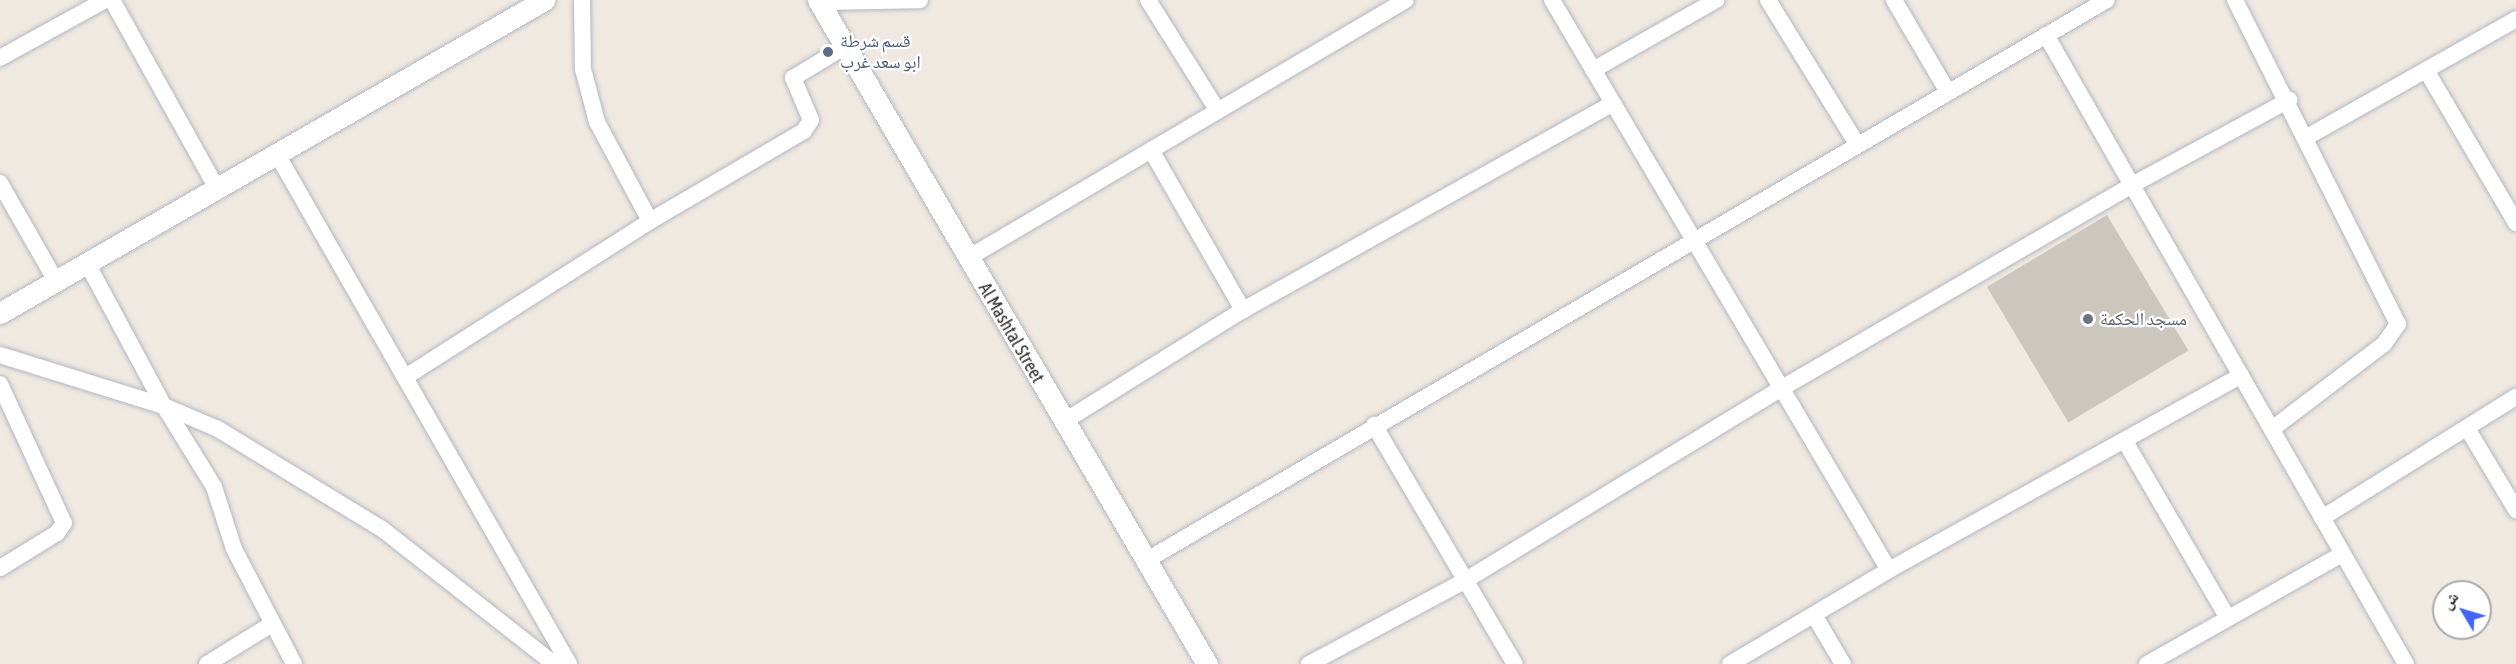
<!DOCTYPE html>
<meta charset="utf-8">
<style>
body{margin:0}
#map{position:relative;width:2516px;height:664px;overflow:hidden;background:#efe9e1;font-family:"Asap Condensed","Noto Naskh Arabic",sans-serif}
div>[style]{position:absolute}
.building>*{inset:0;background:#cbc7bf;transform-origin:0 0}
.roads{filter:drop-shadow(0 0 2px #b4b7c1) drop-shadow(0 0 2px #b4b7c1)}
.minor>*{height:16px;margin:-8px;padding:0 8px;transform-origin:8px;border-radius:8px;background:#fff}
.tertiary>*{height:21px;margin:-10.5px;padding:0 10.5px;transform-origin:10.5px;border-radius:10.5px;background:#fff}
.dots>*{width:16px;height:16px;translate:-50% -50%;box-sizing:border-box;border:3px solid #fff;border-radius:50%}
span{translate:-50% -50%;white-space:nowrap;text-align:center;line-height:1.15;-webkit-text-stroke:4.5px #fff;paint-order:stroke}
.service-label{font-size:18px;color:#4e5e75}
.left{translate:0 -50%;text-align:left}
.worship-label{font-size:18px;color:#5b616d}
.street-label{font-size:18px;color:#2e2e2e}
.north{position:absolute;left:2432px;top:580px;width:60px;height:60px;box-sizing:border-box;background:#fff;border:2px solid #ababab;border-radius:50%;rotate:308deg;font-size:16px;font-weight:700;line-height:24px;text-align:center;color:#2e2e2e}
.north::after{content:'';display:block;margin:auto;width:21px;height:27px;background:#4264fb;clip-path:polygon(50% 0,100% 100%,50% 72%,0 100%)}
</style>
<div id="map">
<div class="building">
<div style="left:2107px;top:215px;width:158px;height:140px;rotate:59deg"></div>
</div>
<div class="roads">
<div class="minor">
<div style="left:112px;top:0;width:216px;rotate:60.9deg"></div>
<div style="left:582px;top:0;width:69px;rotate:89.2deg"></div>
<div style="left:583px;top:69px;width:55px;rotate:75.2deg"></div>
<div style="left:597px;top:122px;width:112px;rotate:61.8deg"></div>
<div style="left:1148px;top:0;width:131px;rotate:57.8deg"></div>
<div style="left:1552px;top:0;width:662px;rotate:59.41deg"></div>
<div style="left:1768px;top:0;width:169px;rotate:58.3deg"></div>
<div style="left:1894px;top:0;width:107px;rotate:59.6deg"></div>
<div style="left:2235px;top:0;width:363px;rotate:63.3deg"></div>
<div style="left:2398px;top:324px;width:24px;rotate:125deg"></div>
<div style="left:2384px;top:344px;width:141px;rotate:142.8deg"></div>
<div style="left:820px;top:2px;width:100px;rotate:-1.1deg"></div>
<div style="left:2046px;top:35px;width:725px;rotate:60.22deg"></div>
<div style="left:0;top:58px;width:120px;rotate:-28.9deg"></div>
<div style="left:1593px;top:70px;width:142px;rotate:-29.6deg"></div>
<div style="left:2426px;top:70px;width:178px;rotate:59.5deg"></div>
<div style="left:2307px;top:137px;width:240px;rotate:-29.4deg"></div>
<div style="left:1151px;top:150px;width:185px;rotate:60.1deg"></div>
<div style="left:278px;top:156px;width:585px;rotate:60.19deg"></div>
<div style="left:0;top:183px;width:115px;rotate:60.3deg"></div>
<div style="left:968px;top:258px;width:508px;rotate:-30.5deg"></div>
<div style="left:88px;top:265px;width:160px;rotate:61.7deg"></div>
<div style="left:164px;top:406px;width:95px;rotate:58.3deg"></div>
<div style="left:214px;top:487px;width:65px;rotate:72.1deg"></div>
<div style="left:234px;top:549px;width:130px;rotate:62.4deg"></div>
<div style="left:0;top:355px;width:172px;rotate:17.3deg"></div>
<div style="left:164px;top:406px;width:59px;rotate:23.1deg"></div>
<div style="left:218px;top:429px;width:192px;rotate:31.4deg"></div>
<div style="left:382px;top:529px;width:219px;rotate:38.1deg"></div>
<div style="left:407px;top:376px;width:288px;rotate:-32.5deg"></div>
<div style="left:650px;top:221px;width:178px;rotate:-30.3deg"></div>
<div style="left:804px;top:131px;width:13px;rotate:-58deg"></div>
<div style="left:811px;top:120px;width:46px;rotate:-113.2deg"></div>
<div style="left:793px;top:78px;width:62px;rotate:-31.1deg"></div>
<div style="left:0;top:384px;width:153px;rotate:65.3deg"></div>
<div style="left:64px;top:523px;width:12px;rotate:125deg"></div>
<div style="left:57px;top:533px;width:67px;rotate:148.4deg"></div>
<div style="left:1063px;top:422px;width:212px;rotate:-31.9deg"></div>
<div style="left:1243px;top:310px;width:423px;rotate:-29.2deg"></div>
<div style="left:1374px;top:425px;width:277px;rotate:59.5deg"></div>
<div style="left:2467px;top:428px;width:96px;rotate:59.1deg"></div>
<div style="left:2126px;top:443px;width:203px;rotate:59.8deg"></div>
<div style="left:2322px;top:518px;width:229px;rotate:-32deg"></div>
<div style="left:1147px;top:560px;width:1111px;rotate:-30.26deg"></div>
<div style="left:1814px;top:615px;width:57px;rotate:59.4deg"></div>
<div style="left:207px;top:664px;width:76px;rotate:-31.6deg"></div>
<div style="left:1309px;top:664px;width:178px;rotate:-28.1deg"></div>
<div style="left:1466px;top:580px;width:370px;rotate:-31.3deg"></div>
<div style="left:1782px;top:388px;width:405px;rotate:-30.1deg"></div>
<div style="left:2132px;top:185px;width:179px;rotate:-28.4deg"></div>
<div style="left:1730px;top:664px;width:185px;rotate:-30.6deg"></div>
<div style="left:1889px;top:570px;width:402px;rotate:-28.9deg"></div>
<div style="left:2147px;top:664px;width:224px;rotate:-29.4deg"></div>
</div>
<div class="tertiary">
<div style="left:818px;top:0;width:770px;rotate:59.64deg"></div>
<div style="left:0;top:313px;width:628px;rotate:-29.91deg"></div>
</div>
</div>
<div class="dots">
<div style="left:828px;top:52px;background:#5c6f8a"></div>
<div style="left:2088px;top:319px;background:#6b7280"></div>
</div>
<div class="service-label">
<span class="left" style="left:840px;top:52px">قسم شرطة<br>ابو سعد غرب</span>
</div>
<div class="worship-label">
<span class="left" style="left:2100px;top:319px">مسجد الحكمة</span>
</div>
<div class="street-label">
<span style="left:1011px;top:333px;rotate:60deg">Al Mashtal Street</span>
</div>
<div class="north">ش</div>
</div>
